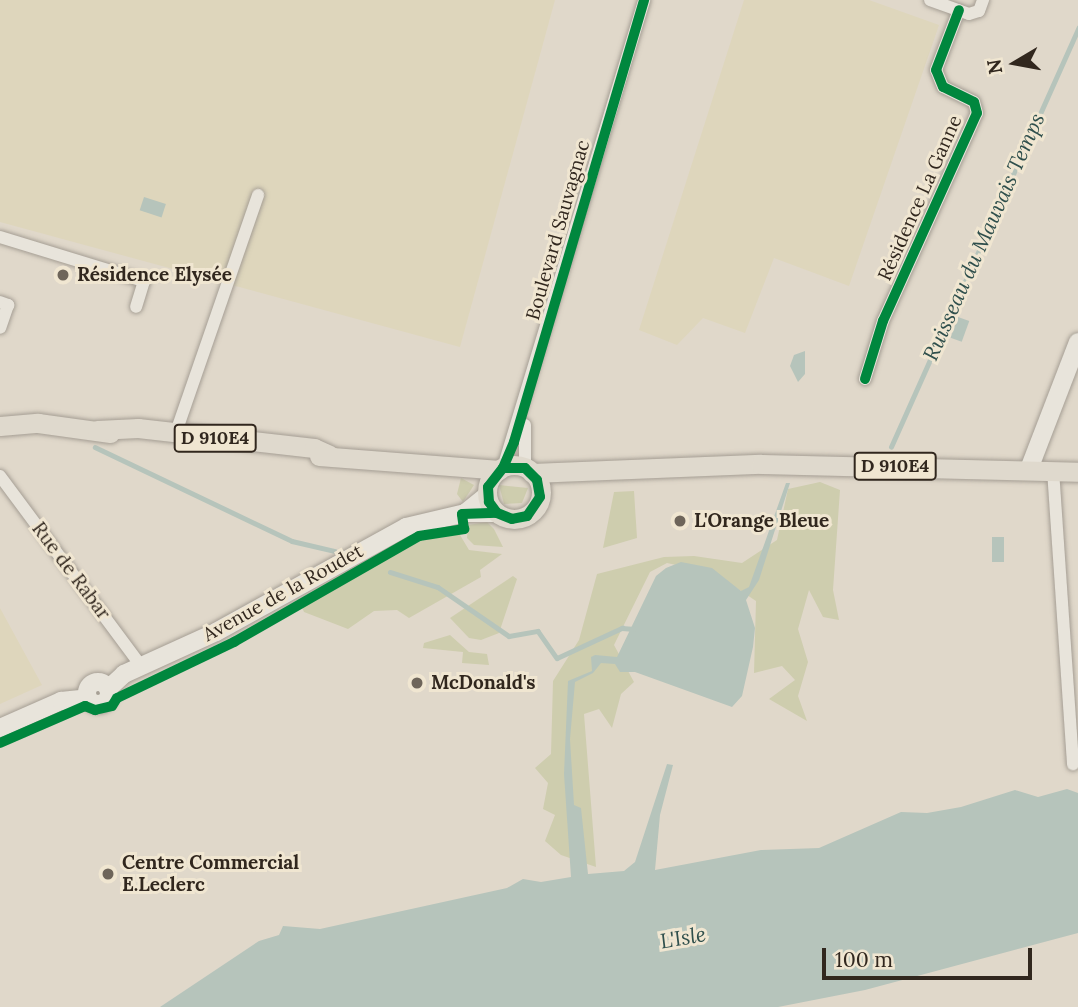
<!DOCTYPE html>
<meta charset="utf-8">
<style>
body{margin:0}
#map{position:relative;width:1078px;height:1007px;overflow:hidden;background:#e0d8ca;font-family:Lora,serif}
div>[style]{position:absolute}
.farmland>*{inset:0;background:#ded6bc}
.green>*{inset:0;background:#cecdae}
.water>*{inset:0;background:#b6c4bb;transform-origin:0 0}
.stream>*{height:4.5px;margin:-2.25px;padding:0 2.25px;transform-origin:2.25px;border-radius:2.25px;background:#b6c4bb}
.roads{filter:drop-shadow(0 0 2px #a59e94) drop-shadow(0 0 2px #a59e94)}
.street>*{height:12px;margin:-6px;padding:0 6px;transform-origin:6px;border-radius:6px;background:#e8e4db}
.secondary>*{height:18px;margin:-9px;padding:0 9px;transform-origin:9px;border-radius:9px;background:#e8e4db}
.secondary>.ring{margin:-9px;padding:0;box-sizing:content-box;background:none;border:18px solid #e8e4db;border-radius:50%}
.primary>*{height:19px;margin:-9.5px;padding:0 9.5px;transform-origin:9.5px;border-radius:9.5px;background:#dfd9cd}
.primary>.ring{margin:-9.5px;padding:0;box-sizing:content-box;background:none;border:19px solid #dfd9cd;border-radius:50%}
.cycleway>*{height:10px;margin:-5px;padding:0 5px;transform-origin:5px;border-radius:5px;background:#00873e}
.dots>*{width:19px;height:19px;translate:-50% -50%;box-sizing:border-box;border:4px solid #f0e6d1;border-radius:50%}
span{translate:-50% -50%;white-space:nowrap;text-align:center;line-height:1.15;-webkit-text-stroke:6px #f0e6d1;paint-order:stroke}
.shield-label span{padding:2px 5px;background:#f0e6d1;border:2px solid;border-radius:5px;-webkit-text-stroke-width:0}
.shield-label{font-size:18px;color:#31271e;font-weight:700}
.street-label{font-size:19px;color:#31271e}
.poi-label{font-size:19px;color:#31271e;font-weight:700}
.left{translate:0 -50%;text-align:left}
.water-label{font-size:21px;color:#2f4f4c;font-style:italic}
.north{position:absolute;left:980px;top:28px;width:70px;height:70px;-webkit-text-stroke:5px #f0e6d1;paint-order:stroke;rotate:260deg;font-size:19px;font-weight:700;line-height:28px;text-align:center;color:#31271e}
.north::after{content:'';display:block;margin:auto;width:24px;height:32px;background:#31271e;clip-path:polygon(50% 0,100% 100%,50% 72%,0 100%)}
.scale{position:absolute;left:822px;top:948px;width:210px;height:32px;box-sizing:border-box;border:4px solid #31271e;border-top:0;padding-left:9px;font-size:21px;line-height:24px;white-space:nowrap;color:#31271e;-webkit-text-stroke:5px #f0e6d1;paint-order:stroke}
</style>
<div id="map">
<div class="farmland">
<div style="clip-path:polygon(0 0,555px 0,460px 347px,0 222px)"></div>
<div style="clip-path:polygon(744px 0,869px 0,939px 25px,849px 286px,774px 258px,745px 333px,703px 318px,677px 345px,639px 330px)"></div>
<div style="clip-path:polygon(0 608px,42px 685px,0 704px)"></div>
</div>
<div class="green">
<div style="clip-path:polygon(461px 478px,474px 485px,463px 502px,457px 494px)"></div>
<div style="clip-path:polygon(820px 482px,840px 490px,833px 590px,839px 620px,823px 617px,809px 590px,798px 629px,808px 662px,798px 696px,807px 721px,769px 699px,795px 680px,782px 666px,754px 673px,756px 601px,714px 573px,667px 563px,650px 572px,614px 645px,634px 682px,621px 694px,612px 728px,599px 709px,584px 714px,596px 867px,561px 855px,545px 841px,555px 815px,543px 809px,548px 783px,535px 768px,551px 754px,553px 681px,579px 640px,597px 574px,664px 557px,694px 556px,742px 563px,777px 540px,788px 489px)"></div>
<div style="clip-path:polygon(499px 485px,528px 488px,522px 503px,504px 504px)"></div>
<div style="clip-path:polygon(634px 491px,637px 538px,603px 548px,614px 492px)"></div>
<div style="clip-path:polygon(487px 522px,494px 529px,503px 547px,474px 545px,467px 538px,468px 525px)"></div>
<div style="clip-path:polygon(457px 530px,469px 550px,502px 554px,480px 570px,481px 577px,409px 618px,397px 610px,374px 611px,348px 629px,304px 612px,301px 605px,394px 553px,423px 538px)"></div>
<div style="clip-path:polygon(513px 576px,517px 579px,499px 633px,481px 640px,469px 638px,450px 618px)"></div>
<div style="clip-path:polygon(450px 635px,469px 652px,487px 654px,489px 665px,462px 663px,463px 652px,423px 648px,424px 643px)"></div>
</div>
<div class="water">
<div style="left:144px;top:197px;width:23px;height:14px;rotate:18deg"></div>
<div style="left:958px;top:317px;width:12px;height:22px;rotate:20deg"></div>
<div style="clip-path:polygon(805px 351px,805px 374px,798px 382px,790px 366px,794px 355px)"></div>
<div style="clip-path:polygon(786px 483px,790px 483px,759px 580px,746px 600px,755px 628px,753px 647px,742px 696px,732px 707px,635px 672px,620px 672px,615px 664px,601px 663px,593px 673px,575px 682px,570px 739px,574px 805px,581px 808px,588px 874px,624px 871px,635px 862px,667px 764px,673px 765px,660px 815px,655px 870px,761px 850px,819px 848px,901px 812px,927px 813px,961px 807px,1015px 790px,1038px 797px,1067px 789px,1078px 793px,1078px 933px,865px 990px,778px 1007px,160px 1007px,259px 941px,279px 935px,283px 926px,320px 929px,507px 888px,523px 879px,541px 882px,571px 877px,564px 774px,568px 681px,592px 671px,591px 657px,595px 655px,617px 657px,656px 576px,666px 568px,681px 562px,712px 568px,741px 591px,749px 587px)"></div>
<div style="left:992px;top:537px;width:12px;height:25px"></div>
</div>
<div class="stream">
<div style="left:95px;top:447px;width:218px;rotate:25.5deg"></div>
<div style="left:292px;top:541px;width:44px;rotate:13.1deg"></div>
<div style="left:891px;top:447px;width:459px;rotate:-65.9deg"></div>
<div style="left:390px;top:572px;width:50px;rotate:17.4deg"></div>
<div style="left:438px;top:587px;width:86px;rotate:34.6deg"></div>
<div style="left:509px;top:636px;width:29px;rotate:-10deg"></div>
<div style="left:538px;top:631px;width:33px;rotate:55deg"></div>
<div style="left:557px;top:658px;width:72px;rotate:-24.8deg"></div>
<div style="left:622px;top:628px;width:12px;rotate:5deg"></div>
</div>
<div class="roads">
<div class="street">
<div style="left:930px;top:0;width:41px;rotate:19.7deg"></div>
<div style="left:969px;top:14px;width:10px;rotate:-17deg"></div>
<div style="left:979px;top:11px;width:12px;rotate:-70deg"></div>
<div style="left:0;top:237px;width:151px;rotate:17deg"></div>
<div style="left:144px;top:281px;width:27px;rotate:107deg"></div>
<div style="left:0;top:302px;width:9px;rotate:21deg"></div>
<div style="left:8px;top:305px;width:24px;rotate:109deg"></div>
<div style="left:865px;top:379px;width:61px;rotate:-72.8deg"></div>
<div style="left:883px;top:321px;width:228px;rotate:-65.7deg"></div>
<div style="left:977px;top:113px;width:11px;rotate:-105deg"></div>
<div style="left:974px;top:102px;width:34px;rotate:-154deg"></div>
<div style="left:943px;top:87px;width:18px;rotate:-112deg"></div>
<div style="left:936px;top:70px;width:64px;rotate:-69deg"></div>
<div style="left:525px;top:425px;width:43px;rotate:90deg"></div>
<div style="left:175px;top:435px;width:254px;rotate:-70.9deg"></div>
<div style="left:503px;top:468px;width:489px;rotate:-73.2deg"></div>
<div style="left:1053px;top:470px;width:295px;rotate:86.1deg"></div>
<div style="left:0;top:476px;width:237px;rotate:53.4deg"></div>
</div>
<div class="secondary">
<div style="left:1029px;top:469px;width:136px;rotate:-68.9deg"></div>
<div style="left:465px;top:513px;width:28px;rotate:-39deg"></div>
<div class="ring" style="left:87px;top:682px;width:4px;height:4px"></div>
<div style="left:108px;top:689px;width:22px;rotate:-43deg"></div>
<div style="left:124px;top:674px;width:101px;rotate:-24.5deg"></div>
<div style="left:216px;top:632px;width:217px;rotate:-28.9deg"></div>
<div style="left:406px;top:527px;width:61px;rotate:-13.3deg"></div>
<div style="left:465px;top:513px;width:32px"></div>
<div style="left:0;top:728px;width:67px;rotate:-23.9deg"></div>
<div style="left:61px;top:701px;width:27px;rotate:-6deg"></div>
</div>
<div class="primary">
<div style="left:0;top:426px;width:38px;rotate:-5deg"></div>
<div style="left:38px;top:423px;width:73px;rotate:7.9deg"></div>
<div style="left:97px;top:430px;width:41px;rotate:-2.8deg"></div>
<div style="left:138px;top:428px;width:177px;rotate:6.5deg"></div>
<div style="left:314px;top:448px;width:17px;rotate:24deg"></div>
<div style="left:319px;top:456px;width:181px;rotate:4.4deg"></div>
<div class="ring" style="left:487px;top:465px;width:35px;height:35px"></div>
<div style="left:532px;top:473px;width:229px;rotate:-2.3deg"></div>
<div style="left:761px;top:464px;width:317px;rotate:1.4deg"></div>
</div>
</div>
<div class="cycleway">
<div style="left:865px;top:379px;width:61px;rotate:-72.8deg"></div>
<div style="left:883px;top:321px;width:228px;rotate:-65.7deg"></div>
<div style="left:977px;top:113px;width:11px;rotate:-105deg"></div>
<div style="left:974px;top:102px;width:34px;rotate:-154deg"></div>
<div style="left:943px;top:87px;width:18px;rotate:-112deg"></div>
<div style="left:936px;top:70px;width:64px;rotate:-69deg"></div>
<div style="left:503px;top:468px;width:22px"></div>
<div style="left:525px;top:468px;width:17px;rotate:45deg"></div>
<div style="left:537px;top:480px;width:17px;rotate:80deg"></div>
<div style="left:540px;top:497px;width:23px;rotate:124deg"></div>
<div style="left:527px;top:516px;width:15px;rotate:169deg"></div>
<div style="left:512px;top:519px;width:16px;rotate:-158deg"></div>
<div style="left:497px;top:513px;width:14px;rotate:-126deg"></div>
<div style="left:489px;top:502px;width:15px;rotate:-94deg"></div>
<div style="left:488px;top:487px;width:24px;rotate:-52deg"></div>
<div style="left:503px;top:468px;width:28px;rotate:-67deg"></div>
<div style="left:514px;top:442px;width:461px;rotate:-73.6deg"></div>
<div style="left:0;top:743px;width:93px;rotate:-23.5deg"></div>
<div style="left:85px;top:706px;width:11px;rotate:22deg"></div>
<div style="left:95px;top:710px;width:17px;rotate:-13deg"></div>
<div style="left:112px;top:706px;width:9px;rotate:-58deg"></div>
<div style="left:117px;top:698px;width:130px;rotate:-25.6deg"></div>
<div style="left:234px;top:642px;width:213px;rotate:-29.8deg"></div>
<div style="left:419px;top:536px;width:46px;rotate:-8.8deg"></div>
<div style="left:464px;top:529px;width:15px;rotate:-98deg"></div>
<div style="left:462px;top:514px;width:35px;rotate:-2deg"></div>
</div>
<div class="dots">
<div style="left:63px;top:275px;background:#6e655a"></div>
<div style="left:680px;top:521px;background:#6e655a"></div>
<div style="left:417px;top:683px;background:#6e655a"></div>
<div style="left:108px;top:874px;background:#6e655a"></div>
</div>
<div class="shield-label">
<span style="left:215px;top:438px">D 910E4</span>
<span style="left:895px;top:466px">D 910E4</span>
</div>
<div class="street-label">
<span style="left:920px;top:198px;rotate:-66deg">Résidence La Ganne</span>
<span style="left:558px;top:230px;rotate:-74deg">Boulevard Sauvagnac</span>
<span style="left:71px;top:571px;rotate:53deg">Rue de Rabar</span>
<span style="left:283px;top:593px;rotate:-29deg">Avenue de la Roudet</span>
</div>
<div class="poi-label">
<span class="left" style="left:77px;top:275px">Résidence Elysée</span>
<span class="left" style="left:694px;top:521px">L'Orange Bleue</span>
<span class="left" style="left:431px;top:683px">McDonald's</span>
<span class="left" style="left:122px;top:874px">Centre Commercial<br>E.Leclerc</span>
</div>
<div class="water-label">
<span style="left:984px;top:237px;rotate:-66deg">Ruisseau du Mauvais Temps</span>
<span style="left:683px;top:938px;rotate:-10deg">L'Isle</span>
</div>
<div class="north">N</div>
<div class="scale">100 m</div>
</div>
